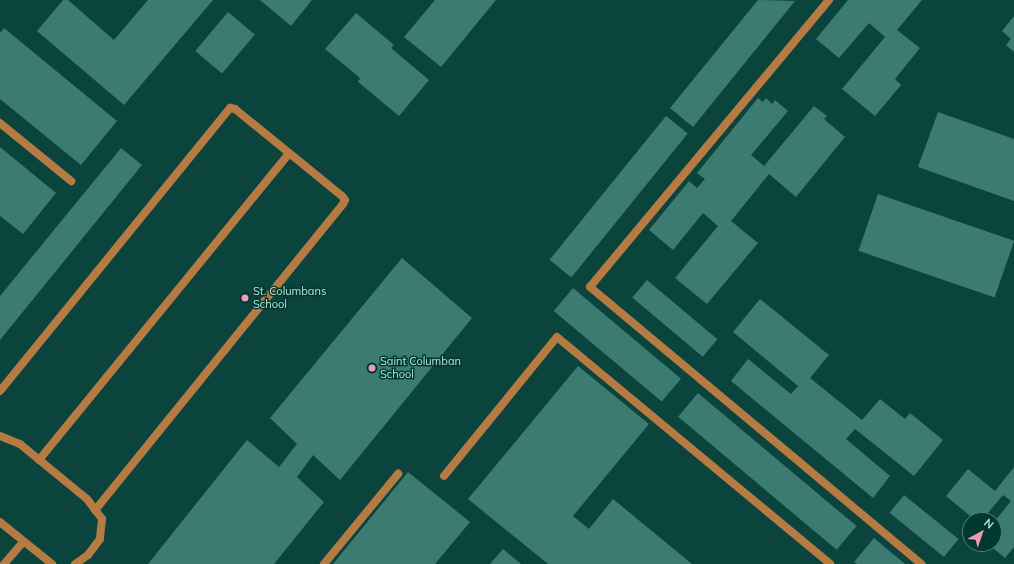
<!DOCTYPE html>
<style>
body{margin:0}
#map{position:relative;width:1014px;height:564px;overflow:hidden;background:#0b443c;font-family:Mulish,sans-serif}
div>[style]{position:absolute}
.building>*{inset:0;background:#3b7b71;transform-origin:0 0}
.lane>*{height:8px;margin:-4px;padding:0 4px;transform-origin:4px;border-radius:4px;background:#b67a43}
.dots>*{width:11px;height:11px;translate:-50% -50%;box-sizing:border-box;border:2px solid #003932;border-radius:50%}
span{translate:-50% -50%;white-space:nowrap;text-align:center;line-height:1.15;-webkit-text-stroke:3px #003932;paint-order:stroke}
.poi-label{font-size:11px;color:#b7e3db}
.left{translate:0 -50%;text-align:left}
.north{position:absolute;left:962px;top:512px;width:40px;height:40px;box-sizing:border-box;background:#003932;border:1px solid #497d76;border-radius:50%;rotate:40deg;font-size:11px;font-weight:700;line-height:16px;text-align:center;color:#b7e3db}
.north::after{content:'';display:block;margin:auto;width:14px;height:18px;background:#f19ab2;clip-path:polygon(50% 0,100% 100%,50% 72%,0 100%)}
</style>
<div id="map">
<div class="building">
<div style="clip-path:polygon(63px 0,68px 0,114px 40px,148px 0,213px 0,124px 105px,37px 31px)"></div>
<div style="clip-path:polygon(260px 0,312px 0,291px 26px)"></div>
<div style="clip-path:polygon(435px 0,496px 0,441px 67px,404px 37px)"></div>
<div style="clip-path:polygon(758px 0,795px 1px,693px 127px,670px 108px)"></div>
<div style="clip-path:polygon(848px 0,922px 0,897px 30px,920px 48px,895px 79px,901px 85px,875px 116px,842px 89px,885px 37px,869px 23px,839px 58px,816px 39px)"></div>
<div style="left:228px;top:12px;width:35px;height:51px;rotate:40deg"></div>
<div style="clip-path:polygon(356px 13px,394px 45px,391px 48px,429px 80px,399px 116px,358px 82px,360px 78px,325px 49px)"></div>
<div style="clip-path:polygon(1014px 16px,1014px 52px,1006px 45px,1011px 39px,1002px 31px)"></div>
<div style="clip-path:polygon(4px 28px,117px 121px,81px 165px,0 99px,0 33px)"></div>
<div style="clip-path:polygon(758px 98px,763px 102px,766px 98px,772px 104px,775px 100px,788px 111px,751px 155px,764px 166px,814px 106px,827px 116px,824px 119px,845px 137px,796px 197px,769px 174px,731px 221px,758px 243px,707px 304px,675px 278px,718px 226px,703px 213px,673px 250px,649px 230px,689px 181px,697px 188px,705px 179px,697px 173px)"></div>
<div style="clip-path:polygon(938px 112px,1014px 139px,1014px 201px,918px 167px)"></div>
<div style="left:666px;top:116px;width:28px;height:185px;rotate:39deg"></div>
<div style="clip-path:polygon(0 147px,56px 193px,23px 234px,0 216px)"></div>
<div style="clip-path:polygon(121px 148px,142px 165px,0 340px,0 296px)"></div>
<div style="left:878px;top:194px;width:144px;height:60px;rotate:19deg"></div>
<div style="clip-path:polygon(402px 258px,472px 318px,340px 480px,313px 455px,297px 477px,324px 502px,274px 564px,148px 564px,247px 440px,279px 467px,297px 444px,270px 418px)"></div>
<div style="left:647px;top:280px;width:92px;height:23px;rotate:40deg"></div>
<div style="left:573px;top:288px;width:141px;height:30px;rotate:40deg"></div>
<div style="clip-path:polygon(760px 299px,829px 355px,810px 378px,862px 420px,880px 399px,905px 419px,910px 413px,943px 440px,914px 476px,855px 429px,846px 439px,890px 476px,873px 498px,731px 381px,748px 359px,791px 394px,798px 386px,733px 332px)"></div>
<div style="clip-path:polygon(578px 366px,649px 424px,573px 516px,589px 529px,613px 499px,692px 564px,548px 564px,468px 499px)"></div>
<div style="left:698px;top:393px;width:207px;height:31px;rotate:40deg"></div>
<div style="clip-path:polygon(1014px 467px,1014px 547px,1005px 558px,988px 544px,994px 544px,994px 522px,1011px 501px,1003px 495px,982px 520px,975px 520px,946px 496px,968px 469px,995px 491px)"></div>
<div style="clip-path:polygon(408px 472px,470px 522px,435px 564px,333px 564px)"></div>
<div style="left:904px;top:495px;width:70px;height:23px;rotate:39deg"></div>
<div style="clip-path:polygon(874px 538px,905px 564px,857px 564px,854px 562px)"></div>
<div style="clip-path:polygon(503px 549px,521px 564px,490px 564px)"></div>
</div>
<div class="lane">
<div style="left:829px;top:0;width:373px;rotate:129.8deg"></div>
<div style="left:590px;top:287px;width:432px;rotate:39.9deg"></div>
<div style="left:0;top:123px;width:92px;rotate:39.2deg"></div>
<div style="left:0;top:391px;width:365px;rotate:-50.9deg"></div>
<div style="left:230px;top:108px;width:5px;rotate:11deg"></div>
<div style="left:235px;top:109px;width:138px;rotate:39.1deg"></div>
<div style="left:342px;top:196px;width:5px;rotate:53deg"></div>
<div style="left:345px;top:200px;width:4px;rotate:117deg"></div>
<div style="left:343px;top:204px;width:394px;rotate:129deg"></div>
<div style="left:0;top:436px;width:22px;rotate:22deg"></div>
<div style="left:20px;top:444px;width:87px;rotate:39.4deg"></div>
<div style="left:87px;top:499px;width:25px;rotate:53deg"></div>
<div style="left:102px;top:519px;width:20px;rotate:96deg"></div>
<div style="left:100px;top:539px;width:20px;rotate:127deg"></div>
<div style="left:88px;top:555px;width:16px;rotate:145deg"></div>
<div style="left:39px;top:460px;width:396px;rotate:-50.8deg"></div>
<div style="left:444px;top:476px;width:179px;rotate:-50.9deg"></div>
<div style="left:557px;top:337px;width:355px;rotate:39.7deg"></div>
<div style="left:0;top:522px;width:67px;rotate:38.9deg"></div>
<div style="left:4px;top:564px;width:29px;rotate:-49deg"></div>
<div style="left:324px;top:564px;width:117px;rotate:-50.6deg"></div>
</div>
<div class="dots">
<div style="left:245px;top:298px;background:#f19ab2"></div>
<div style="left:372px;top:368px;background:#f19ab2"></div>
</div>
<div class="poi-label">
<span class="left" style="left:253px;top:298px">St. Columbans<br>School</span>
<span class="left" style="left:380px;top:368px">Saint Columban<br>School</span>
</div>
<div class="north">N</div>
</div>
